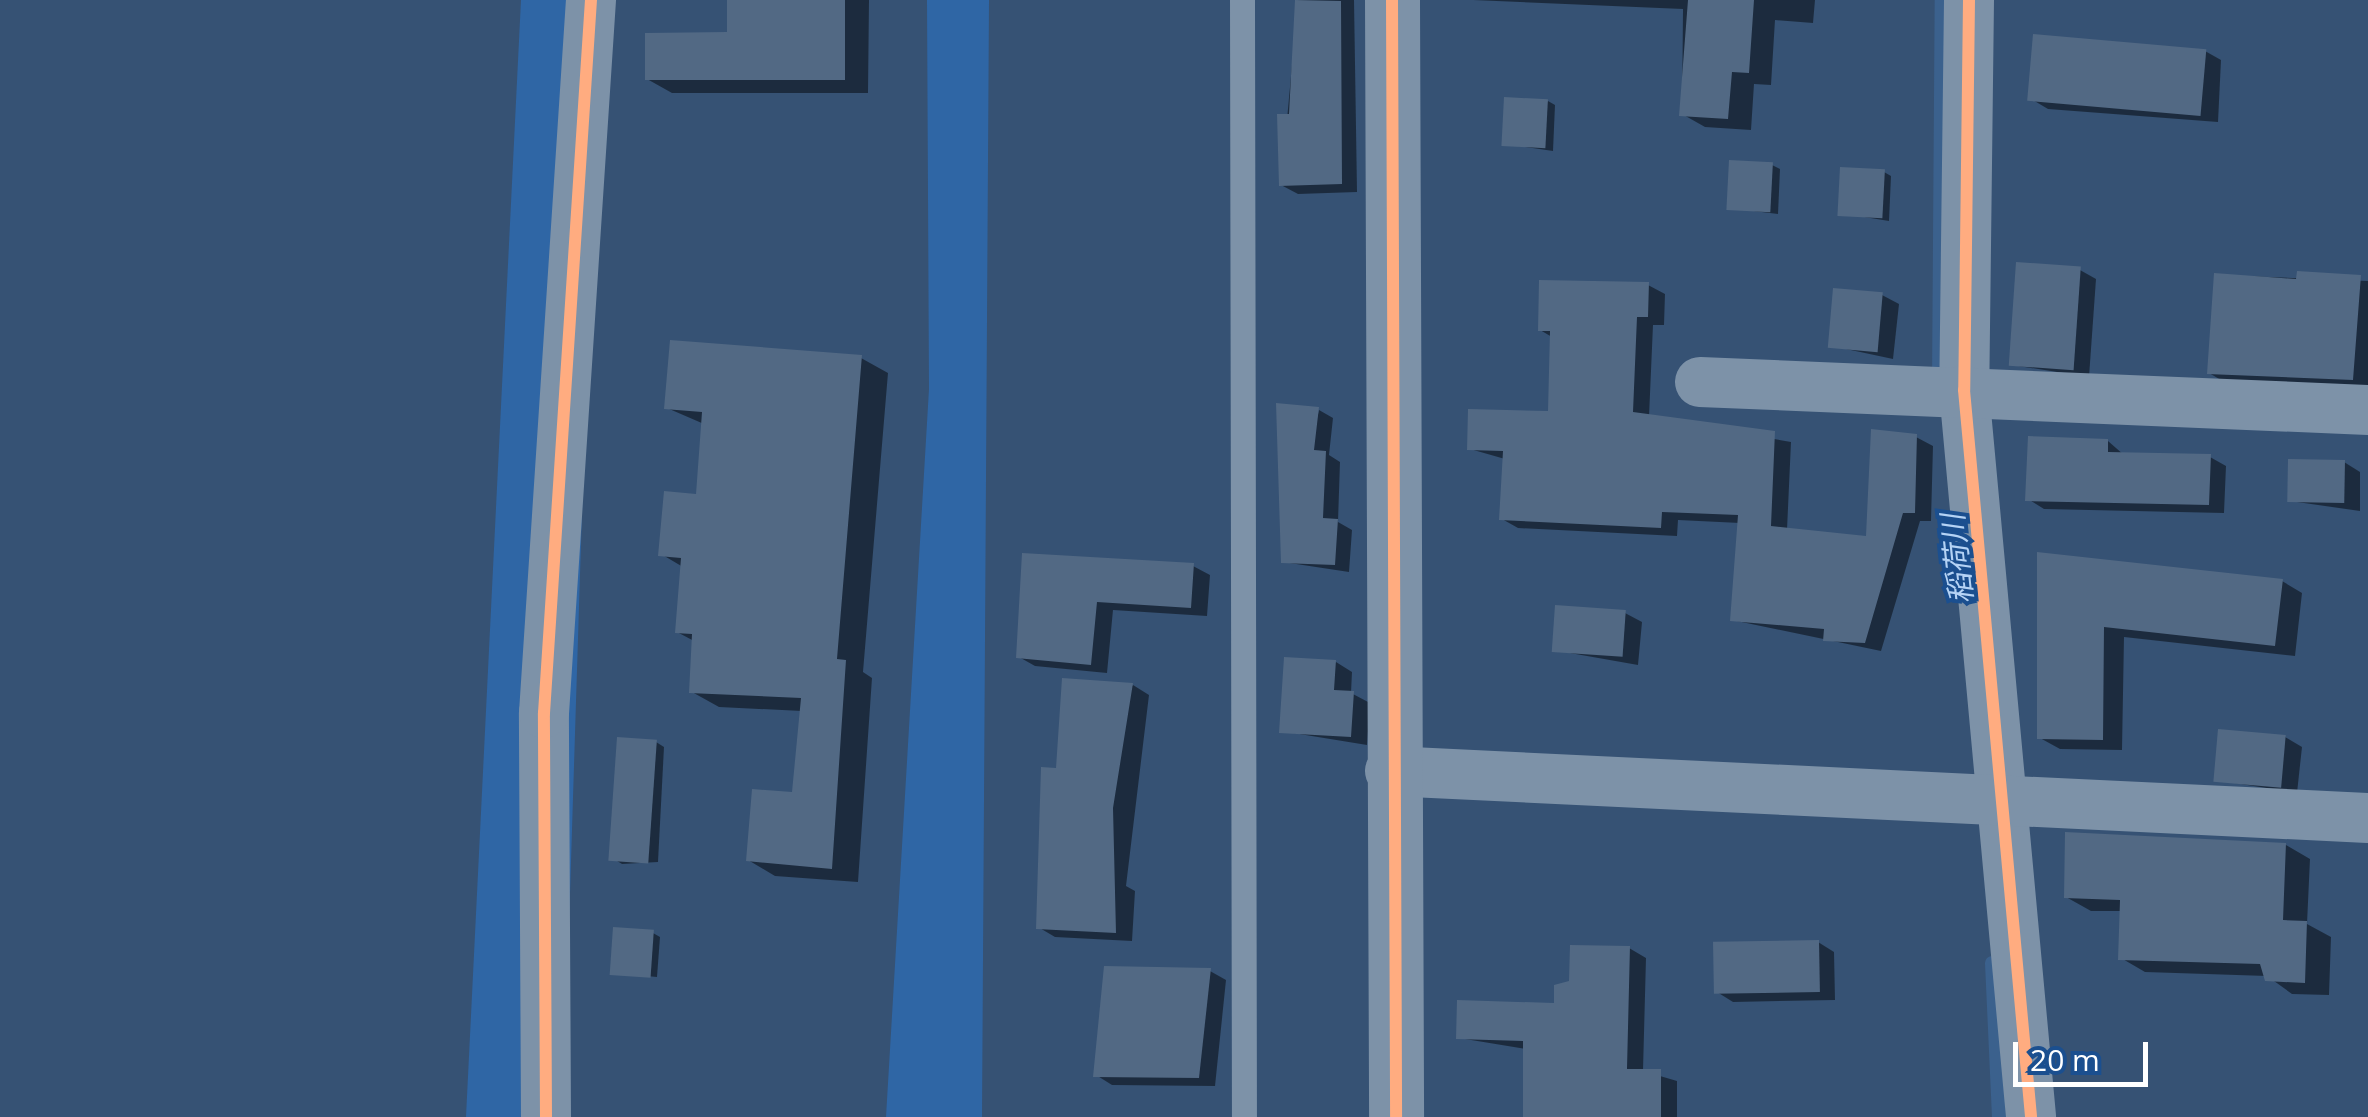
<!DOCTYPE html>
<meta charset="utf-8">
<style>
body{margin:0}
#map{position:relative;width:2368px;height:1117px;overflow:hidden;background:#365274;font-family:"Open Sans","Noto Sans JP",sans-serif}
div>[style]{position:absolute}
.green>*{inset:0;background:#2f66a5}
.shadow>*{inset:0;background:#0007}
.stream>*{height:14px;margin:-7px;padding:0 7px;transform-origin:7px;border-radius:7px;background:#3b618d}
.building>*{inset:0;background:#526984;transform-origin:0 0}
.service>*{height:25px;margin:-12.5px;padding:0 12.5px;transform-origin:12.5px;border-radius:12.5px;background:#7d92a8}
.minor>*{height:50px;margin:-25px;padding:0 25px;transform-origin:25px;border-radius:25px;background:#7d92a8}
.tertiary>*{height:55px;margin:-27.5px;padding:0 27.5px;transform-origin:27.5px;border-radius:27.5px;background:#7d92a8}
.cycleway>*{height:12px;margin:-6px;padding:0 6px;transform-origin:6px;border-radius:6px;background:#ffac80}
span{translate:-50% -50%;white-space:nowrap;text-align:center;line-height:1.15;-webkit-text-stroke:8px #1b4f8f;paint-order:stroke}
.water-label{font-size:30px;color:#b5d3f5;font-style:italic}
.scale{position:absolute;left:2013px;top:1042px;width:135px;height:45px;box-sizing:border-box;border:5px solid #fff;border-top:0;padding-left:12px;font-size:30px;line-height:35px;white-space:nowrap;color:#fff;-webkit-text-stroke:8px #1b4f8f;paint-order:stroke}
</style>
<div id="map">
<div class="green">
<div style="clip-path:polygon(521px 0,598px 0,563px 1117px,466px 1117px)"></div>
<div style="clip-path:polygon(927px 0,989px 0,982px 1117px,886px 1117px,929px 389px)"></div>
</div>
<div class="shadow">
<div style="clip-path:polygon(730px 0,869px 0,868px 93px,672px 93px,647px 79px,729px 35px)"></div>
<div style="clip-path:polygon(1298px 0,1354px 0,1357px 192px,1298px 194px,1281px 185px)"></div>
<div style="clip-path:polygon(1473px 0,1815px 0,1813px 23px,1775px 20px,1771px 85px,1754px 84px,1751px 130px,1705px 127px,1682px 114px,1683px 9px)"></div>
<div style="clip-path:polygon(2205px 51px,2221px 60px,2218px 122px,2048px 109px,2031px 99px)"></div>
<div style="clip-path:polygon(1548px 101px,1555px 105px,1553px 151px,1504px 144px)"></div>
<div style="clip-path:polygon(1772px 165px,1780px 169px,1778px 214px,1729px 208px)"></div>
<div style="clip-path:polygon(1884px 172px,1891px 176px,1889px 221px,1840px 213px)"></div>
<div style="clip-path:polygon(2080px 270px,2096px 279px,2089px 377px,2012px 365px)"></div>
<div style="clip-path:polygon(2216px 275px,2368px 281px,2368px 390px,2226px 383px,2209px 373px)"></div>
<div style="clip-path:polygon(1648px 285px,1665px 294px,1664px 325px,1653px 325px,1649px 417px,1791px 442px,1787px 530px,1869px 538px,1916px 437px,1933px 446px,1931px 521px,1920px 521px,1881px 651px,1732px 620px,1740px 523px,1678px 520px,1677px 536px,1518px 528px,1502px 519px,1505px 459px,1470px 449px,1550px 414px,1552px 337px,1540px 330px)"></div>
<div style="clip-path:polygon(1882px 295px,1899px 304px,1893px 359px,1832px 346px)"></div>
<div style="clip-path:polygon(861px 358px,888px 373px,863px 672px,872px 678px,858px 882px,775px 876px,748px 860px,794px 795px,802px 711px,719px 707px,692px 692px,694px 641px,677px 632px,683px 567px,661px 554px,698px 496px,704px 424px,667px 408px)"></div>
<div style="clip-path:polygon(1319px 410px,1333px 418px,1329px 455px,1340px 462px,1338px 522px,1352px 530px,1349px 572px,1283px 562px)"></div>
<div style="clip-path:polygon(2108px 441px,2124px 455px,2210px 457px,2226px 466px,2224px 513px,2044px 509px,2028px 499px)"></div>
<div style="clip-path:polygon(2344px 462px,2360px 472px,2360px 511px,2290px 501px)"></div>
<div style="clip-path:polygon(2039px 555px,2282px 581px,2302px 593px,2295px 656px,2124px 637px,2122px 750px,2060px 749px,2040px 738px)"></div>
<div style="clip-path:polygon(1024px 556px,1193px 566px,1210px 575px,1207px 616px,1113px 610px,1107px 673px,1035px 666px,1019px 657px)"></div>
<div style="clip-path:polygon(1625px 613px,1642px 622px,1638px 665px,1553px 650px)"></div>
<div style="clip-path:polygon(1336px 662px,1352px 672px,1351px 693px,1370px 703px,1367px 745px,1281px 731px)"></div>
<div style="clip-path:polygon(1133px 685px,1149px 695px,1126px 886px,1135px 891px,1132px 941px,1055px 937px,1038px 927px,1058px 771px)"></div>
<div style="clip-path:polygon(2285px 737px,2302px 747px,2297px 793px,2216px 780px)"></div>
<div style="clip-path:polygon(656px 742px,664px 747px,658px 862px,622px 864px,614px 859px)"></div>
<div style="clip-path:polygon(2286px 845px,2310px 859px,2307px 924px,2331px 937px,2329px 995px,2292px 994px,2267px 976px,2145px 972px,2121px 958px,2122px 911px,2091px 911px,2066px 897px)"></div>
<div style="clip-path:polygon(653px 933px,660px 937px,657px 977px,613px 973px)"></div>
<div style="clip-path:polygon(1818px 942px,1834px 952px,1835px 1000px,1733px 1002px,1717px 992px)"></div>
<div style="clip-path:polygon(1629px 948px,1646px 958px,1643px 1071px,1677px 1081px,1677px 1117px,1526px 1117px,1526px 1049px,1459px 1038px,1557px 1006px,1571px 983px)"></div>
<div style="clip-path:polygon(1210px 971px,1226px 980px,1215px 1086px,1112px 1085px,1096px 1075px)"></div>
</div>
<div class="stream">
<div style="left:1939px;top:384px;width:384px;rotate:-89.6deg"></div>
<div style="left:1992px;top:963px;width:154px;rotate:87.4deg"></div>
</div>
<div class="building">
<div style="clip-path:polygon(727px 0,845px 0,845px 80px,645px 80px,645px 33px,727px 32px)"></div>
<div style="clip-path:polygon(1295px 0,1341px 1px,1342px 184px,1279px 186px,1277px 114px,1289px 114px)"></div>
<div style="clip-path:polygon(1688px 0,1754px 0,1749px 73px,1732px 72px,1728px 119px,1679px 116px)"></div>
<div style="left:2033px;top:34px;width:174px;height:67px;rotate:5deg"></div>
<div style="left:1504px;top:97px;width:44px;height:49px;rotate:3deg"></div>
<div style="left:1729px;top:160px;width:44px;height:50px;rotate:3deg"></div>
<div style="left:1840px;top:167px;width:45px;height:49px;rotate:3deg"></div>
<div style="left:2016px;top:262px;width:65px;height:104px;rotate:4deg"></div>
<div style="clip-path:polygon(2297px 271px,2361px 275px,2353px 380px,2207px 374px,2214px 273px,2296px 279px)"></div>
<div style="clip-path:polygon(1539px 280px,1649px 282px,1648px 317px,1637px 317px,1633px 412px,1775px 431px,1771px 526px,1866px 536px,1871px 429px,1917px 434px,1915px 513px,1903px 513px,1865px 643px,1823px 641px,1824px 629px,1730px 621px,1738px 515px,1662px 512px,1661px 528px,1499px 520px,1503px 451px,1467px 450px,1468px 409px,1548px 411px,1550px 331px,1538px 331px)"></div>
<div style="left:1833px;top:288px;width:50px;height:60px;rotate:5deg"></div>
<div style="clip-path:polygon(670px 340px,862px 355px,837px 659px,846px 660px,832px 869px,746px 861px,752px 789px,792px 792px,801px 698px,689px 693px,692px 634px,675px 633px,681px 558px,658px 556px,664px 491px,696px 494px,702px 412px,664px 409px)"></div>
<div style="clip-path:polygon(1276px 403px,1319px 407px,1314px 450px,1326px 451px,1323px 518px,1338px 519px,1335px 565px,1281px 563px)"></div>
<div style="clip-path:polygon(2028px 436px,2108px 439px,2108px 452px,2211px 454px,2209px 505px,2025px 501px)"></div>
<div style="left:2288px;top:459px;width:57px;height:43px;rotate:1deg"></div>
<div style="clip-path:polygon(2037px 552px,2283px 579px,2275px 646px,2104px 627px,2103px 740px,2037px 739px)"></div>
<div style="clip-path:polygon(1022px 553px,1194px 563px,1191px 608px,1097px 602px,1091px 665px,1016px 658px)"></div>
<div style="left:1555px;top:605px;width:71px;height:47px;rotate:4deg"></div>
<div style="clip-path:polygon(1284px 657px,1336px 660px,1334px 690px,1354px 691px,1351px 737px,1279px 733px)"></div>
<div style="clip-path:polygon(1062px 678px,1133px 683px,1113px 808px,1116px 933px,1036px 929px,1041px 767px,1056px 768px)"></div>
<div style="left:2218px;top:729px;width:68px;height:53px;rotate:5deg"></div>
<div style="left:617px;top:737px;width:40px;height:124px;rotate:4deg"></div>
<div style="clip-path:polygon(2065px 832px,2286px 843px,2283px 920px,2307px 921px,2305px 983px,2265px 981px,2260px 964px,2118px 960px,2120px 900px,2064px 898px)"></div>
<div style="left:613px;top:927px;width:41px;height:48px;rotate:4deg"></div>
<div style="left:1819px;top:940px;width:52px;height:106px;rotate:89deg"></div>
<div style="clip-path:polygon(1570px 945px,1630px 946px,1627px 1069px,1661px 1069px,1661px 1117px,1523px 1117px,1523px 1041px,1456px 1039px,1457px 1000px,1554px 1003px,1554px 985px,1569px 981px)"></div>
<div style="clip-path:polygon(1104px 966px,1211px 968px,1199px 1078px,1093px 1077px)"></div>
</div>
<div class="service">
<div style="left:1242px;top:0;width:1117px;rotate:89.9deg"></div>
</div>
<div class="minor">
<div style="left:1969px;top:0;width:390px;rotate:90.7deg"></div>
<div style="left:1964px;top:390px;width:730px;rotate:84.73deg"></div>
<div style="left:1700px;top:382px;width:669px;rotate:2.4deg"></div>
<div style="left:1390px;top:771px;width:979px;rotate:2.75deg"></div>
<div style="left:546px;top:1117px;width:404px;rotate:-90.3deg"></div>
<div style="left:544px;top:713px;width:715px;rotate:-86.23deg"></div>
</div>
<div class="tertiary">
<div style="left:1392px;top:0;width:1117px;rotate:89.79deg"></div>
</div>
<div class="cycleway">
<div style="left:1392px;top:0;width:1117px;rotate:89.79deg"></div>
<div style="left:1969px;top:0;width:390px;rotate:90.7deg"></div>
<div style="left:1964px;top:390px;width:730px;rotate:84.73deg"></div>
<div style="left:546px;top:1117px;width:404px;rotate:-90.3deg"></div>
<div style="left:544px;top:713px;width:715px;rotate:-86.23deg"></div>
</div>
<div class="water-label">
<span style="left:1957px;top:559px;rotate:-96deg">稻荷川</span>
</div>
<div class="scale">20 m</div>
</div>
